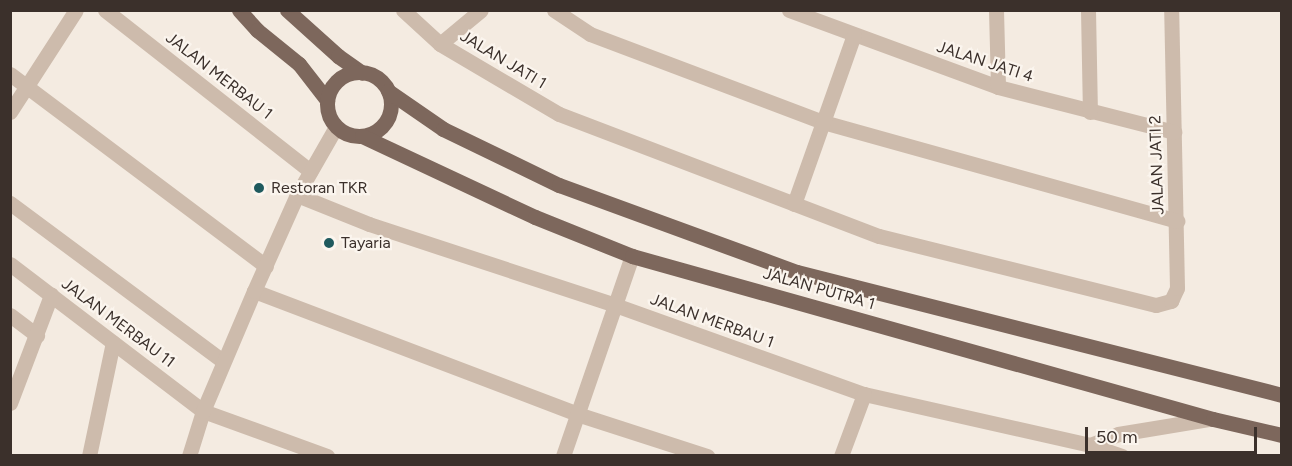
<!DOCTYPE html>
<style>
body{margin:0}
#map{position:relative;width:1292px;height:466px;overflow:hidden;background:#f4ebe1;font-family:Figtree,sans-serif}
div>[style]{position:absolute}
.minor>*{height:15px;margin:-7.5px;padding:0 7.5px;transform-origin:7.5px;border-radius:7.5px;background:#cdbbac}
.major>*{height:15px;margin:-7.5px;padding:0 7.5px;transform-origin:7.5px;border-radius:7.5px;background:#7d675c}
.major>.ring{margin:-7.5px;padding:0;box-sizing:content-box;background:none;border:15px solid #7d675c;border-radius:50%}
.dots>*{width:16px;height:16px;translate:-50% -50%;box-sizing:border-box;border:3px solid #fbf5ee;border-radius:50%}
span{translate:-50% -50%;white-space:nowrap;text-align:center;line-height:1.15;-webkit-text-stroke:4.5px #fbf5ee;paint-order:stroke}
.street-label{font-size:16px;color:#3b302b}
.poi-label{font-size:16px;color:#3b302b}
.left{translate:0 -50%;text-align:left}
.frame{position:absolute;inset:0;border:12px solid #3b302b;pointer-events:none}
.scale{position:absolute;left:1085px;top:427px;width:172px;height:27px;box-sizing:border-box;border:3px solid #3b302b;border-top:0;padding-left:8px;font-size:18px;line-height:21px;white-space:nowrap;color:#3b302b;-webkit-text-stroke:4px #fbf5ee;paint-order:stroke}
</style>
<div id="map">
<div class="minor">
<div style="left:105px;top:10px;width:261px;rotate:38.1deg"></div>
<div style="left:403px;top:10px;width:50px;rotate:42.6deg"></div>
<div style="left:440px;top:44px;width:138px;rotate:30.5deg"></div>
<div style="left:559px;top:114px;width:342px;rotate:20.9deg"></div>
<div style="left:879px;top:236px;width:285px;rotate:14deg"></div>
<div style="left:1156px;top:305px;width:16px;rotate:-15deg"></div>
<div style="left:1171px;top:301px;width:14px;rotate:-65deg"></div>
<div style="left:1177px;top:288px;width:278px;rotate:-91.2deg"></div>
<div style="left:554px;top:10px;width:43px;rotate:33.7deg"></div>
<div style="left:590px;top:34px;width:249px;rotate:20.7deg"></div>
<div style="left:823px;top:122px;width:368px;rotate:15.6deg"></div>
<div style="left:789px;top:10px;width:223px;rotate:20.2deg"></div>
<div style="left:998px;top:87px;width:182px;rotate:14.3deg"></div>
<div style="left:996px;top:10px;width:77px;rotate:88.5deg"></div>
<div style="left:1088px;top:10px;width:102px;rotate:88.9deg"></div>
<div style="left:440px;top:44px;width:53px;rotate:-39.7deg"></div>
<div style="left:10px;top:74px;width:320px;rotate:36.9deg"></div>
<div style="left:10px;top:112px;width:121px;rotate:-57.1deg"></div>
<div style="left:297px;top:195px;width:78px;rotate:21.9deg"></div>
<div style="left:369px;top:224px;width:259px;rotate:18.2deg"></div>
<div style="left:615px;top:305px;width:264px;rotate:19.7deg"></div>
<div style="left:864px;top:394px;width:232px;rotate:12.7deg"></div>
<div style="left:1090px;top:445px;width:34px;rotate:19deg"></div>
<div style="left:10px;top:203px;width:265px;rotate:36.6deg"></div>
<div style="left:794px;top:204px;width:179px;rotate:-70.5deg"></div>
<div style="left:10px;top:264px;width:243px;rotate:37.3deg"></div>
<div style="left:203px;top:411px;width:132px;rotate:19.9deg"></div>
<div style="left:254px;top:291px;width:346px;rotate:20.8deg"></div>
<div style="left:577px;top:414px;width:137px;rotate:17.9deg"></div>
<div style="left:10px;top:315px;width:34px;rotate:37deg"></div>
<div style="left:10px;top:403px;width:116px;rotate:-69.2deg"></div>
<div style="left:1090px;top:445px;width:30px;rotate:-21deg"></div>
<div style="left:1118px;top:434px;width:93px;rotate:-9.3deg"></div>
<div style="left:89px;top:456px;width:116px;rotate:-78.1deg"></div>
<div style="left:189px;top:456px;width:47px;rotate:-72.7deg"></div>
<div style="left:203px;top:411px;width:130px;rotate:-67deg"></div>
<div style="left:254px;top:291px;width:105px;rotate:-65.9deg"></div>
<div style="left:297px;top:195px;width:78px;rotate:-60.2deg"></div>
<div style="left:563px;top:456px;width:212px;rotate:-71deg"></div>
<div style="left:841px;top:456px;width:66px;rotate:-69.6deg"></div>
</div>
<div class="major">
<div style="left:239px;top:10px;width:27px;rotate:48deg"></div>
<div style="left:257px;top:30px;width:54px;rotate:39deg"></div>
<div style="left:299px;top:64px;width:46px;rotate:52.1deg"></div>
<div style="left:287px;top:10px;width:69px;rotate:42deg"></div>
<div style="left:338px;top:56px;width:29px;rotate:35deg"></div>
<div class="ring" style="left:327px;top:72px;width:49px;height:49px"></div>
<div style="left:388px;top:91px;width:67px;rotate:34.6deg"></div>
<div style="left:443px;top:129px;width:129px;rotate:25.8deg"></div>
<div style="left:559px;top:185px;width:253px;rotate:20.1deg"></div>
<div style="left:797px;top:272px;width:500px;rotate:14.23deg"></div>
<div style="left:362px;top:136px;width:191px;rotate:25.1deg"></div>
<div style="left:535px;top:217px;width:105px;rotate:21.9deg"></div>
<div style="left:632px;top:256px;width:603px;rotate:15.67deg"></div>
<div style="left:1213px;top:419px;width:71px;rotate:13.1deg"></div>
</div>
<div class="dots">
<div style="left:259px;top:188px;background:#1f5a5e"></div>
<div style="left:329px;top:243px;background:#1f5a5e"></div>
</div>
<div class="street-label">
<span style="left:503px;top:60px;rotate:31deg">JALAN JATI 1</span>
<span style="left:985px;top:62px;rotate:18deg">JALAN JATI 4</span>
<span style="left:219px;top:76px;rotate:38deg">JALAN MERBAU 1</span>
<span style="left:1157px;top:165px;rotate:-92deg">JALAN JATI 2</span>
<span style="left:819px;top:289px;rotate:16deg">JALAN PUTRA 1</span>
<span style="left:712px;top:321px;rotate:20deg">JALAN MERBAU 1</span>
<span style="left:118px;top:323px;rotate:37deg">JALAN MERBAU 11</span>
</div>
<div class="poi-label">
<span class="left" style="left:271px;top:188px">Restoran TKR</span>
<span class="left" style="left:341px;top:243px">Tayaria</span>
</div>
<div class="frame"></div>
<div class="scale">50 m</div>
</div>
